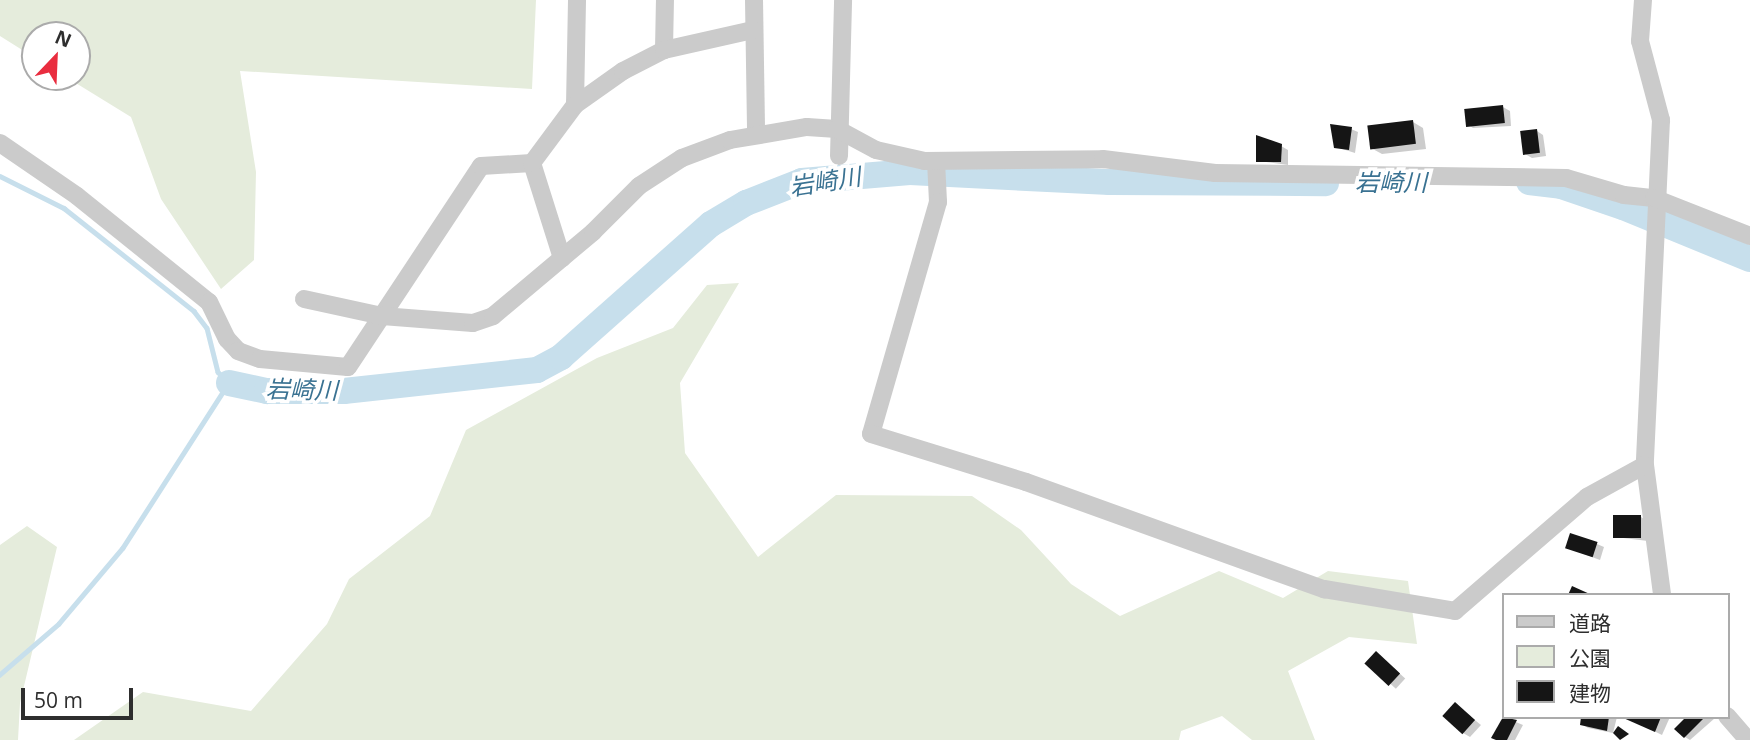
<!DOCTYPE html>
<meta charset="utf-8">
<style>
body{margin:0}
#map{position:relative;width:1750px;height:740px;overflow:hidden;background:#fff;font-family:"Open Sans","Noto Sans JP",sans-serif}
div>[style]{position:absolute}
.green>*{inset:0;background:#e5ecdc}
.shadow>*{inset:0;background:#0003;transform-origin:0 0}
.stream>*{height:4.5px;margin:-2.25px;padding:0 2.25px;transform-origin:2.25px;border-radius:2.25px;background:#c7dfec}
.river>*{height:26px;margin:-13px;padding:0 13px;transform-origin:13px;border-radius:13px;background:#c7dfec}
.building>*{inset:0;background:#151515;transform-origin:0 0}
.minor>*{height:18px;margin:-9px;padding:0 9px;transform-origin:9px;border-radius:9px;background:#cbcbcb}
span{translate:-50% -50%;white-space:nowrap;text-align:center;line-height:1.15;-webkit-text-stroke:7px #fff;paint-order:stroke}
.water-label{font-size:24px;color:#3a7292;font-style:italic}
.legend{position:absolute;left:1502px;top:593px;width:228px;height:126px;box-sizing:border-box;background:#fff;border:2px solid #ababab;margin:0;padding:9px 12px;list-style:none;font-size:21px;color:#2e2e2e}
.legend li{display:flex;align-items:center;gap:14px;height:35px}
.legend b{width:35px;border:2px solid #ababab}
.north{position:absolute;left:21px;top:21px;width:70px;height:70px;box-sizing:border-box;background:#fff;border:2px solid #ababab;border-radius:50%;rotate:23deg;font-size:19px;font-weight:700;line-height:28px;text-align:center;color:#2e2e2e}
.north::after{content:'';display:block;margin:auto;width:24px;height:32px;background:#e92d3f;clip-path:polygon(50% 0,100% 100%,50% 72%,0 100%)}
.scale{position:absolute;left:21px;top:688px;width:112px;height:32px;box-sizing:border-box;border:4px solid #2e2e2e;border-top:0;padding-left:9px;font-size:21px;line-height:24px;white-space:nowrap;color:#2e2e2e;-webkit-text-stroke:5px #fff;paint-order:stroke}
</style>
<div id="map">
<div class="green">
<div style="clip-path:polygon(0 0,536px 0,532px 89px,240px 71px,256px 172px,254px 260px,221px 289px,161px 199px,131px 117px,66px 77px,77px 77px,77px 35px,35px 35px,35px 58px,0 36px)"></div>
<div style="clip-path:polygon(739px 283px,680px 383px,685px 453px,758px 557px,836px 495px,972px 496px,1021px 530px,1071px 584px,1120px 616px,1219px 571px,1283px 598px,1328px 571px,1408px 581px,1417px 644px,1349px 637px,1288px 671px,1315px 740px,1252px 740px,1222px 716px,1181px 731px,1179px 740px,74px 740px,143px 692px,251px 711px,327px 624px,349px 579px,430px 516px,466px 430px,597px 358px,673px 328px,707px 285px)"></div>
<div style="clip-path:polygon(27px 526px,57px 547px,20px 703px,18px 740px,0 740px,0 545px)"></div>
</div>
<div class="shadow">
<div style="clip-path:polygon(1503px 107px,1510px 111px,1511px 126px,1473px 128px,1467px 124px)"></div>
<div style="clip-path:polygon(1413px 122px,1423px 128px,1426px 149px,1382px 154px,1371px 148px)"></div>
<div style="clip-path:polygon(1351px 129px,1358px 132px,1355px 153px,1336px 147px)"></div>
<div style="clip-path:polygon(1537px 131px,1543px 135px,1546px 156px,1532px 158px,1525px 154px)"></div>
<div style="clip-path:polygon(1281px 146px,1288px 150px,1288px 165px,1258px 161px)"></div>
<div style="clip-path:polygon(1641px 517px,1647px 521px,1648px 541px,1615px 537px)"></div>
<div style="clip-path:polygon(1597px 544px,1604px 547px,1600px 560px,1568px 548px)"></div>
<div style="left:1377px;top:653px;width:38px;height:14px;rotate:42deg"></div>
<div style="clip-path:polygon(1455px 704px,1481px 725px,1470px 737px,1463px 733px)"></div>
<div style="clip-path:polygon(1504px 717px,1523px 725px,1515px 740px,1499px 740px)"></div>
<div style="clip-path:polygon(1583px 717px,1617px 717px,1613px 733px,1588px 728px,1582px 724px)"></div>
<div style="clip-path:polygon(1625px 717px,1670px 717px,1662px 735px)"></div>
<div style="clip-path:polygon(1688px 717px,1715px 717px,1715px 718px,1690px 740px,1685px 737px)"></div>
</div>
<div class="stream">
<div style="left:0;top:176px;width:72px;rotate:26.6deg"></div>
<div style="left:64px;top:208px;width:166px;rotate:38.4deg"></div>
<div style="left:194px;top:311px;width:21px;rotate:53deg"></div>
<div style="left:207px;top:328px;width:45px;rotate:76deg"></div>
<div style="left:218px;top:372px;width:16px;rotate:45deg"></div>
<div style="left:229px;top:383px;width:196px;rotate:122.7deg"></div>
<div style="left:123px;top:548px;width:99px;rotate:130.1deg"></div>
<div style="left:59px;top:624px;width:78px;rotate:139.2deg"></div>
</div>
<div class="river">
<div style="left:1529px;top:182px;width:32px;rotate:7deg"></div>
<div style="left:1561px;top:186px;width:65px;rotate:18.7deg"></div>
<div style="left:1623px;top:207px;width:137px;rotate:22.3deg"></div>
<div style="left:229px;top:383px;width:39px;rotate:12deg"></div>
<div style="left:267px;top:391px;width:77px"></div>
<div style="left:344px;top:391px;width:194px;rotate:-6.2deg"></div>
<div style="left:537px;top:370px;width:27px;rotate:-28deg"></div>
<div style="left:561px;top:357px;width:200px;rotate:-41.6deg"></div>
<div style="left:711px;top:224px;width:41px;rotate:-31deg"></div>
<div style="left:746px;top:203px;width:60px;rotate:-21.4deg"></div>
<div style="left:802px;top:181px;width:108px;rotate:-4.8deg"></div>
<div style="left:910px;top:172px;width:200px;rotate:2.9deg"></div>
<div style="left:1110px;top:182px;width:216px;rotate:0.3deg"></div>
</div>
<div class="building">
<div style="left:1503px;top:105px;width:18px;height:39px;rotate:84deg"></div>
<div style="left:1413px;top:120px;width:24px;height:46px;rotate:83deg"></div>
<div style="clip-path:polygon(1330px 124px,1352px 127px,1349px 150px,1334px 148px)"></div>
<div style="left:1537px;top:129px;width:24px;height:17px;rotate:83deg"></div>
<div style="clip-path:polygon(1256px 135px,1282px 144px,1281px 162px,1256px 162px)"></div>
<div style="left:1641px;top:515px;width:23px;height:28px;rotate:90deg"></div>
<div style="left:1570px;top:533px;width:29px;height:16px;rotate:18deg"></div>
<div style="clip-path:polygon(1572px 586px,1592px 595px,1568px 595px)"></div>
<div style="left:1376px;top:651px;width:33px;height:17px;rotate:43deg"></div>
<div style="left:1455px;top:702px;width:27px;height:19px;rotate:42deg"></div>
<div style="clip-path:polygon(1503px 717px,1517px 720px,1507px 740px,1496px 740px,1491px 738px)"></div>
<div style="clip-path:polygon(1581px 717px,1609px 717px,1607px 731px,1580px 725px)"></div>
<div style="clip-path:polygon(1621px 717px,1661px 717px,1655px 732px)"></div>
<div style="clip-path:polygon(1686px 717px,1705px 717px,1684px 738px,1674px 729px)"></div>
<div style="clip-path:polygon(1618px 726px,1629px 734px,1620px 740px,1613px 733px)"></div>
</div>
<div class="minor">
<div style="left:754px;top:0;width:133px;rotate:89.1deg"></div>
<div style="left:1643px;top:0;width:41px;rotate:94.2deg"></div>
<div style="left:1640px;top:41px;width:82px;rotate:75.1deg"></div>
<div style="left:1661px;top:120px;width:345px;rotate:92.7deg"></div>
<div style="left:1645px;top:465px;width:131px;rotate:82.5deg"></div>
<div style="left:664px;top:50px;width:50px;rotate:-88.9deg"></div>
<div style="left:575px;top:105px;width:105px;rotate:-88.9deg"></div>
<div style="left:0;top:143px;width:93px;rotate:34.5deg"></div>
<div style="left:77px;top:196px;width:169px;rotate:38.8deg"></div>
<div style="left:209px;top:302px;width:41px;rotate:64.1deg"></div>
<div style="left:227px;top:339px;width:16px;rotate:47deg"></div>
<div style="left:238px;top:351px;width:23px;rotate:20deg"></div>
<div style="left:260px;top:359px;width:88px;rotate:5.2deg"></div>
<div style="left:348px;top:367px;width:241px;rotate:-56.5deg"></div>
<div style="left:481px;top:166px;width:51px;rotate:-3.4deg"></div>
<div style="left:532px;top:163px;width:100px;rotate:72.5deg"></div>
<div style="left:839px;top:156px;width:156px;rotate:-88.5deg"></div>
<div style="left:936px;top:161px;width:41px;rotate:87.2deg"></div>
<div style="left:938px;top:202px;width:241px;rotate:106.1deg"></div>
<div style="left:871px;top:434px;width:162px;rotate:17.2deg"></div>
<div style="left:1026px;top:482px;width:317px;rotate:19.8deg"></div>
<div style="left:1324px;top:589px;width:133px;rotate:9.5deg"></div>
<div style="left:1455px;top:611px;width:174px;rotate:-40.8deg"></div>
<div style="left:1587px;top:497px;width:66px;rotate:-28.9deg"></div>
<div style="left:532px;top:163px;width:72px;rotate:-53.4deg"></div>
<div style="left:575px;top:105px;width:59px;rotate:-35.3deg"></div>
<div style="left:623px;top:71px;width:46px;rotate:-27.1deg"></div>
<div style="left:664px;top:50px;width:91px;rotate:-12.7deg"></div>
<div style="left:304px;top:299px;width:80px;rotate:12.3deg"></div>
<div style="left:382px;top:316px;width:91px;rotate:4.4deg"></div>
<div style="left:473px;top:323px;width:21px;rotate:-19deg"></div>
<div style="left:493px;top:316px;width:131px;rotate:-40deg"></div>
<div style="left:593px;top:232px;width:65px;rotate:-45deg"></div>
<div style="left:639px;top:186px;width:51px;rotate:-33.1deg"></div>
<div style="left:682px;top:158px;width:51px;rotate:-20.6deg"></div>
<div style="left:730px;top:140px;width:78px;rotate:-9.6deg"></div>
<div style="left:807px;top:127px;width:30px;rotate:4deg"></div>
<div style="left:837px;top:129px;width:44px;rotate:28.3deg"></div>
<div style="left:876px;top:150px;width:50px;rotate:12.7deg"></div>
<div style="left:925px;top:161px;width:178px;rotate:-0.6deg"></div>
<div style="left:1103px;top:159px;width:113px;rotate:7.1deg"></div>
<div style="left:1215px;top:173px;width:351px;rotate:0.8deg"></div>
<div style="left:1566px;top:178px;width:60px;rotate:16.3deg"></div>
<div style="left:1624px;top:195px;width:30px;rotate:6deg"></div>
<div style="left:1654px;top:198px;width:103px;rotate:21.6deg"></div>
<div style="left:1727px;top:716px;width:32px;rotate:49deg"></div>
</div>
<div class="water-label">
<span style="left:825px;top:181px;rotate:-9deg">岩崎川</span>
<span style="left:1391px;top:182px">岩崎川</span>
<span style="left:302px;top:389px;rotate:1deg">岩崎川</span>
</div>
<ul class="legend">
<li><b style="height:9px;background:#cbcbcb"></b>道路</li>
<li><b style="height:19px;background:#e5ecdc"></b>公園</li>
<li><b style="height:19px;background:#151515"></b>建物</li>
</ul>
<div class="north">N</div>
<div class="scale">50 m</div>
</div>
